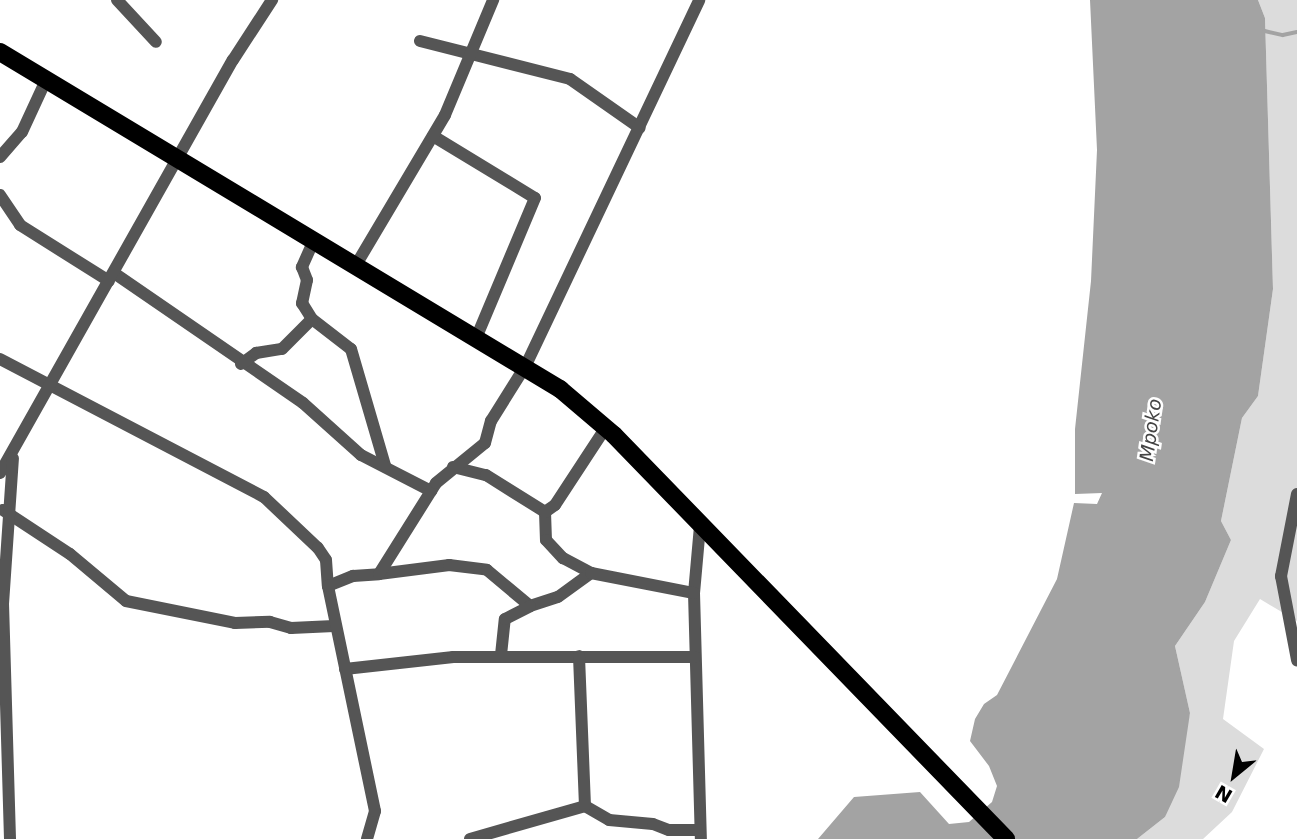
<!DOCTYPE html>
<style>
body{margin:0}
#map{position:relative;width:1297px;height:839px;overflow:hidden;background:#fff;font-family:"DejaVu Sans",sans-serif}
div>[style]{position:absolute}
.green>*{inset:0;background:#dcdcdc}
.water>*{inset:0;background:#a3a3a3}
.stream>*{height:3.5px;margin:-1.75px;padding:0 1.75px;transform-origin:1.75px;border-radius:1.75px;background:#a3a3a3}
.street>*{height:12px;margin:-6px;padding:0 6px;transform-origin:6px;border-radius:6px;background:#555}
.primary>*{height:18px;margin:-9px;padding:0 9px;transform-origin:9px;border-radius:9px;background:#000}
span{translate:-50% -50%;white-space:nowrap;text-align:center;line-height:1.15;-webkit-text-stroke:5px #fff;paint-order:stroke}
.water-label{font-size:19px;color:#444;font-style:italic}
.north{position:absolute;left:1199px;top:741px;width:70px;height:70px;-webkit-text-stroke:5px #fff;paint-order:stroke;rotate:210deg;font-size:19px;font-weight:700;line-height:28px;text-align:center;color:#000}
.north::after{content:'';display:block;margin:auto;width:24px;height:32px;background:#000;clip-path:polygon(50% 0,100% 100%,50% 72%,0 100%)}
</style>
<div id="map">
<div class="green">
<div style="clip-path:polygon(1258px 0,1297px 0,1297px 621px,1260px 599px,1234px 641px,1223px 719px,1264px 749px,1232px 812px,1203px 839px,1137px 839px,1165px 817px,1190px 713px,1175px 646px,1205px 602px,1231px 540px,1221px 521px,1242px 418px,1258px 396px,1273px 289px,1265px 18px)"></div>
</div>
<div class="water">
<div style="clip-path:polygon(1090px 0,1258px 0,1265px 18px,1273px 289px,1258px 396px,1242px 418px,1221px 521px,1231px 540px,1205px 602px,1175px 646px,1190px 713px,1179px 787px,1165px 817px,1137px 839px,818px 839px,854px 797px,920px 792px,949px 824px,969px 822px,992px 802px,997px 786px,989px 766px,970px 741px,975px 719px,984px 704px,997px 695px,1057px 579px,1074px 503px,1097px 504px,1102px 493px,1075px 494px,1075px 429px,1091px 281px,1097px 150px)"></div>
</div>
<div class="stream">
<div style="left:1265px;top:31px;width:18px;rotate:13deg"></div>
<div style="left:1283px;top:35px;width:14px;rotate:-12deg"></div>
</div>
<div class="street">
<div style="left:117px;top:0;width:57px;rotate:47.1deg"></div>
<div style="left:420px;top:41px;width:155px;rotate:14.2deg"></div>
<div style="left:570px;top:79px;width:85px;rotate:35deg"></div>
<div style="left:433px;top:136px;width:119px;rotate:31.3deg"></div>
<div style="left:535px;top:198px;width:150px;rotate:112.8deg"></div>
<div style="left:0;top:157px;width:33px;rotate:-49deg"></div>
<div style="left:22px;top:132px;width:57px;rotate:-65.2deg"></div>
<div style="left:0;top:195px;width:36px;rotate:56deg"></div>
<div style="left:20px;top:225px;width:105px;rotate:32.2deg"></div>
<div style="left:314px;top:240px;width:30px;rotate:114deg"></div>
<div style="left:302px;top:267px;width:14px;rotate:69deg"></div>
<div style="left:307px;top:280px;width:24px;rotate:102deg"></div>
<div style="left:302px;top:303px;width:19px;rotate:58deg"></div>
<div style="left:312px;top:319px;width:49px;rotate:37.6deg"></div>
<div style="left:351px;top:349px;width:121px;rotate:73.7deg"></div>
<div style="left:356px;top:265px;width:174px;rotate:-59.3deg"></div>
<div style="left:445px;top:115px;width:125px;rotate:-67.3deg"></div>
<div style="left:114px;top:273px;width:229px;rotate:34.5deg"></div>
<div style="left:303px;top:403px;width:78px;rotate:41.9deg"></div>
<div style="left:361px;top:455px;width:79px;rotate:27.2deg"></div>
<div style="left:0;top:359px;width:298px;rotate:27.6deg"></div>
<div style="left:264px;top:497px;width:74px;rotate:43.4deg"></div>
<div style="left:318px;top:548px;width:14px;rotate:56deg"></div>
<div style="left:326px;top:560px;width:26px;rotate:86deg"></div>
<div style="left:241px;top:364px;width:19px;rotate:-36deg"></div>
<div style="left:256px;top:353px;width:26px;rotate:-9deg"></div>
<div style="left:282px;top:349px;width:42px;rotate:-45deg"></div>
<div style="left:453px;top:467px;width:34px;rotate:14deg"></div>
<div style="left:486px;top:475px;width:70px;rotate:32.1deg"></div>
<div style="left:545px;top:512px;width:28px;rotate:88deg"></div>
<div style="left:546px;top:540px;width:25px;rotate:47deg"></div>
<div style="left:563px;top:558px;width:32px;rotate:28deg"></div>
<div style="left:0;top:473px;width:474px;rotate:-60.6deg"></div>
<div style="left:233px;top:60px;width:72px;rotate:-57deg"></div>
<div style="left:1297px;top:494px;width:84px;rotate:101deg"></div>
<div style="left:1281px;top:576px;width:86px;rotate:79.2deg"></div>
<div style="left:3px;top:510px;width:80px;rotate:33.3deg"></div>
<div style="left:70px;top:554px;width:73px;rotate:40deg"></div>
<div style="left:126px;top:601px;width:111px;rotate:11.4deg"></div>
<div style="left:235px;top:623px;width:35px;rotate:-2deg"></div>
<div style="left:270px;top:622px;width:22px;rotate:16deg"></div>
<div style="left:291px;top:628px;width:43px;rotate:-2.7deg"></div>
<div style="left:545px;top:512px;width:12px;rotate:-35deg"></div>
<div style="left:555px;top:505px;width:93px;rotate:-56.8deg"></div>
<div style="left:700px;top:526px;width:67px;rotate:95.1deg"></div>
<div style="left:694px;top:593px;width:246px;rotate:88.4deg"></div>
<div style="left:379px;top:574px;width:71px;rotate:-7.3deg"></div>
<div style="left:449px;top:565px;width:38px;rotate:7deg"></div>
<div style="left:487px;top:570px;width:56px;rotate:39.9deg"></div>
<div style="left:530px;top:606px;width:29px;rotate:-18deg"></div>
<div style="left:558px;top:597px;width:41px;rotate:-36deg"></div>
<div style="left:591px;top:573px;width:105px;rotate:11deg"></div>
<div style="left:501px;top:655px;width:36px;rotate:-84deg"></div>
<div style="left:505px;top:619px;width:28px;rotate:-27deg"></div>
<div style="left:345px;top:669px;width:109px;rotate:-6.3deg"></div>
<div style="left:453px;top:657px;width:242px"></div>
<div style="left:585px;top:806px;width:28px;rotate:30deg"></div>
<div style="left:609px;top:820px;width:44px;rotate:5.2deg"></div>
<div style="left:653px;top:824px;width:17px;rotate:21deg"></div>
<div style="left:669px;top:830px;width:31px"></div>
<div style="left:10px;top:839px;width:235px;rotate:-91.7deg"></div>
<div style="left:3px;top:604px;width:146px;rotate:-86.1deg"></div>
<div style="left:367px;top:839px;width:29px;rotate:-74deg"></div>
<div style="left:375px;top:811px;width:230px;rotate:-101.8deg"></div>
<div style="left:328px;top:586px;width:27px;rotate:-22deg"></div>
<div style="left:353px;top:576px;width:26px;rotate:-4deg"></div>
<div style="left:379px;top:574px;width:107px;rotate:-57.9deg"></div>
<div style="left:436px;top:483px;width:63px;rotate:-39.2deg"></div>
<div style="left:485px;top:443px;width:23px;rotate:-75deg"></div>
<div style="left:491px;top:421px;width:66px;rotate:-58deg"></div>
<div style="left:526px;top:365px;width:404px;rotate:-64.6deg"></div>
<div style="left:470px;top:839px;width:120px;rotate:-16deg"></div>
<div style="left:585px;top:806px;width:150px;rotate:-92.3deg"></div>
</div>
<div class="primary">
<div style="left:0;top:52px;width:654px;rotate:31.04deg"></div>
<div style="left:560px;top:389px;width:71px;rotate:40.4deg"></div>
<div style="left:614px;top:435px;width:563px;rotate:45.86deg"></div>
</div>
<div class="water-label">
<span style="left:1151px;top:430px;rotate:-82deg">Mpoko</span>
</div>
<div class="north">N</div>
</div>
